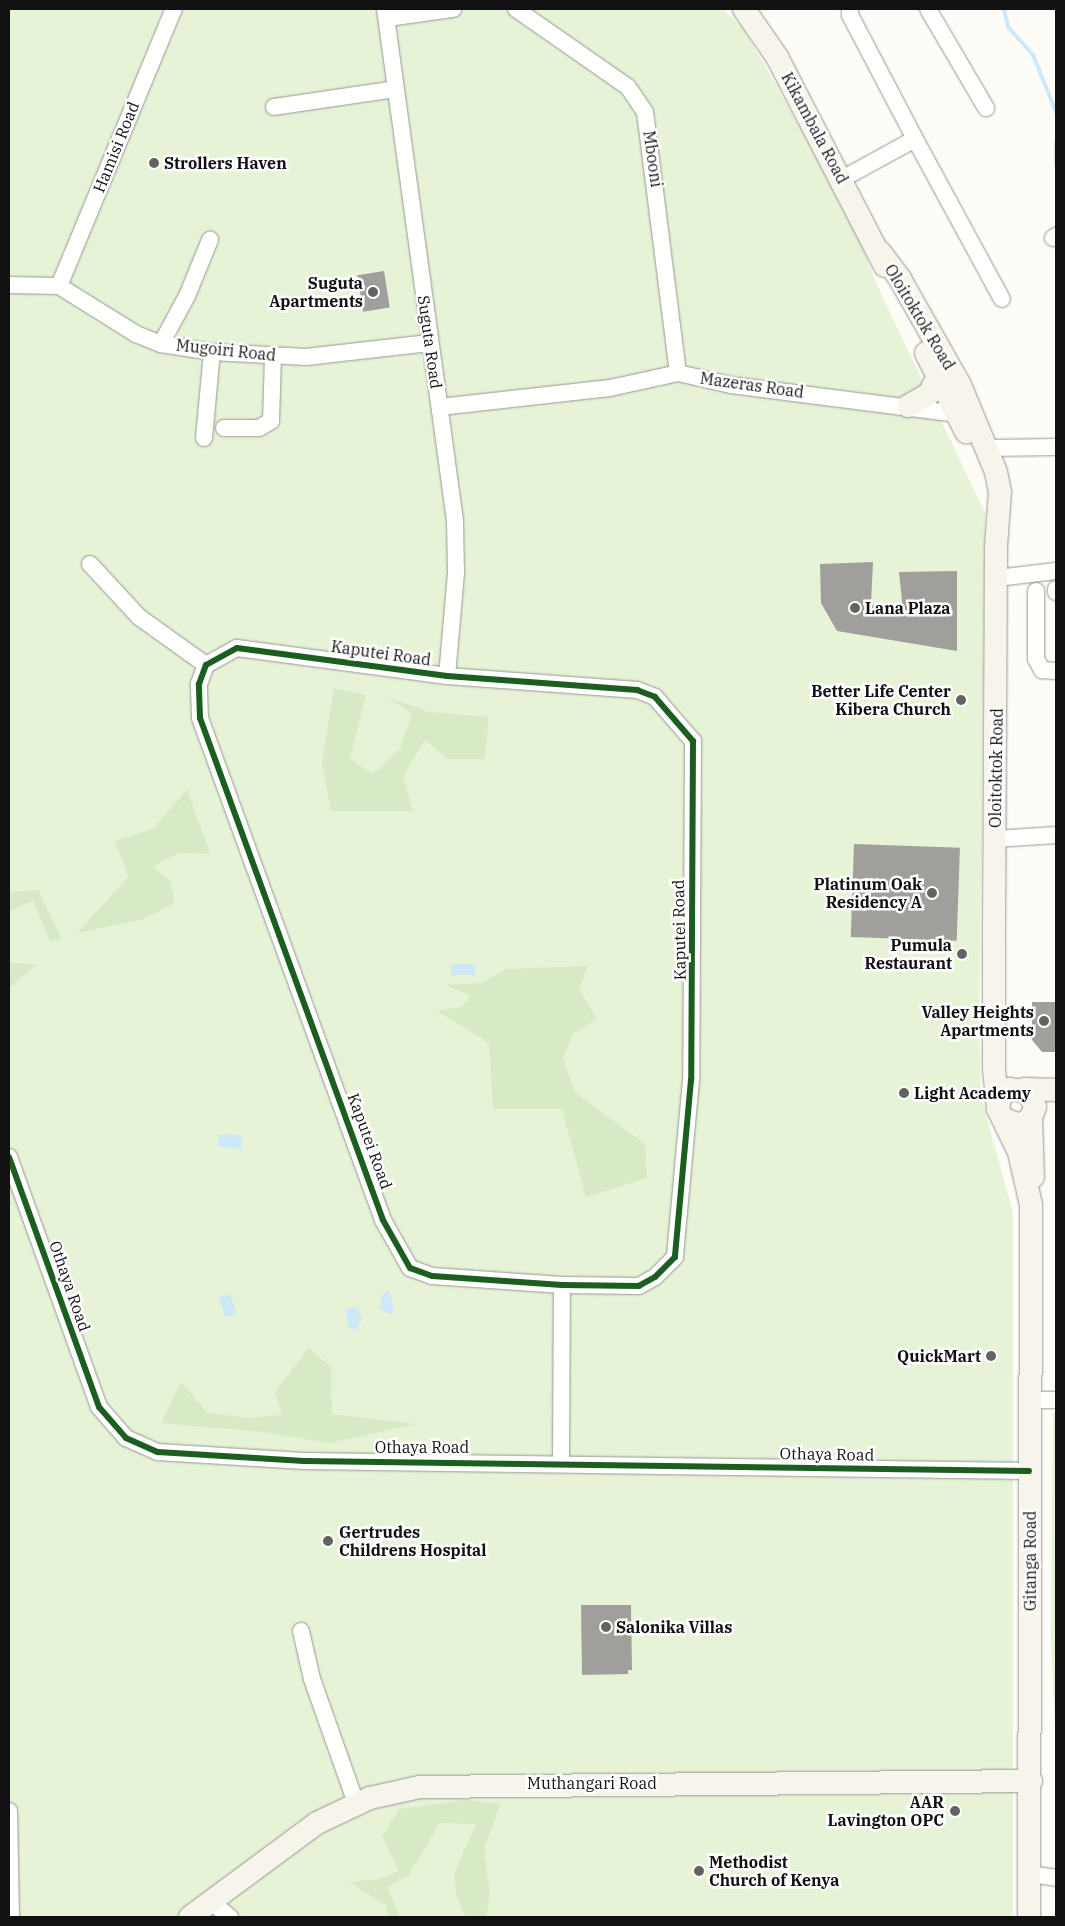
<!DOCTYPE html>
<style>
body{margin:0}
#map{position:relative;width:1065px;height:1926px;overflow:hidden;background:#fdfcf7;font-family:"IBM Plex Serif",serif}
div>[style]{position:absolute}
.green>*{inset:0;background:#e7f3d7}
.forest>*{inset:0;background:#d8eac5}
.water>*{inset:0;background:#cde8f7;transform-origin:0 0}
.stream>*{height:4px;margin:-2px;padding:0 2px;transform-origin:2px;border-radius:2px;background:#cde8f7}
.building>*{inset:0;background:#a19f9c;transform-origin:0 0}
.roads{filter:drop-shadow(0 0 1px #979795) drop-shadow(0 0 1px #979795)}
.street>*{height:16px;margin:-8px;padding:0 8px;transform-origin:8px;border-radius:8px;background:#fffffe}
.secondary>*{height:22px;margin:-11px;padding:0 11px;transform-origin:11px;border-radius:11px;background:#f6f4eb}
.cycleway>*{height:6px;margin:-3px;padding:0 3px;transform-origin:3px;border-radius:3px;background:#1b5e20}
.dots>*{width:14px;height:14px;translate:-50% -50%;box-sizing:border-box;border:2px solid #fff;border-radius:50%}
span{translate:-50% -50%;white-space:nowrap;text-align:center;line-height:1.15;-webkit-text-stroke:5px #fff;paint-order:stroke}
.street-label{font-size:16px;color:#111}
.poi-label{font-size:16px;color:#111;font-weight:700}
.left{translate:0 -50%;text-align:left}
.right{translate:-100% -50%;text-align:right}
.frame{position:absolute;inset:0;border:10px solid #111;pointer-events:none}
</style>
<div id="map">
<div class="green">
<div style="clip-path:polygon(9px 9px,723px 9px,743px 28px,852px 218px,877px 285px,985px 513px,979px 1028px,981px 1097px,1013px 1213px,1013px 1917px,9px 1917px)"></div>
<div style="clip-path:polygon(1053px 1413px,1056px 1413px,1056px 1751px,1051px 1638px)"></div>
</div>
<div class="forest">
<div style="clip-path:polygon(334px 688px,366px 695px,350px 759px,373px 774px,400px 749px,412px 714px,387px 697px,429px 712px,489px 717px,485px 759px,448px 759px,425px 740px,403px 776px,413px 811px,331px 811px,322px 763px)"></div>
<div style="clip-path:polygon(187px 789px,210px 854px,179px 853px,152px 867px,170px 880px,175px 903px,144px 919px,77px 933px,128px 877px,115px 841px,153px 829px)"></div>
<div style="clip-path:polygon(38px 890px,62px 939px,50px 941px,33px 901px,9px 911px,9px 892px)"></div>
<div style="clip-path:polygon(9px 963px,12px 963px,37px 964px,9px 988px)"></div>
<div style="clip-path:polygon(588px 966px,579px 989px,597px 1019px,573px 1034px,563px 1059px,575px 1092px,645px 1144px,647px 1178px,586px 1197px,562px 1109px,493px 1109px,489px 1043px,437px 1011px,461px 1007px,471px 996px,445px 985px,482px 983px,506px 969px)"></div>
<div style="clip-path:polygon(309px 1348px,331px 1367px,332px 1414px,416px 1424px,329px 1443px,263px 1432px,161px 1423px,181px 1382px,208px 1413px,249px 1418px,282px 1415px,275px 1392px)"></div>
<div style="clip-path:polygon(467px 1800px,500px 1804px,484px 1850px,490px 1895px,486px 1917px,465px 1917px,457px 1898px,454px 1874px,476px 1824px,440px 1823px,408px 1876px,387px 1887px,400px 1917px,388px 1917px,386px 1905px,349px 1882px,379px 1879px,399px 1871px,382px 1836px,399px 1809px)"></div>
</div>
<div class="water">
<div style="left:451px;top:964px;width:24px;height:11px"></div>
<div style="clip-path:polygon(218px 1134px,242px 1135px,241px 1149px,218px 1146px)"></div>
<div style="clip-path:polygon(389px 1291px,394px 1308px,391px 1315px,380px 1309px,383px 1293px)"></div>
<div style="left:230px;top:1294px;width:20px;height:12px;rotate:70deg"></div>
<div style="clip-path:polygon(351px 1307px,358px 1308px,362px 1319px,356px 1331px,349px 1327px,346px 1315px,346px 1309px)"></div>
</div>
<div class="stream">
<div style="left:1004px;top:9px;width:18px;rotate:77deg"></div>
<div style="left:1008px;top:27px;width:38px;rotate:48deg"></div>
<div style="left:1033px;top:55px;width:61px;rotate:68deg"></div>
<div style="left:1056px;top:143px;width:22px;rotate:90deg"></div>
</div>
<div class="building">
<div style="left:384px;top:271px;width:37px;height:27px;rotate:81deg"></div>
<div style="clip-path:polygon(873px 562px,871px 604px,903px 611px,899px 572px,957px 571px,957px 651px,837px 631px,821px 603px,820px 564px)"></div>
<div style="left:854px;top:844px;width:106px;height:93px;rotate:2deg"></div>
<div style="clip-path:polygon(1032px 1002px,1056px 1002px,1056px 1052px,1042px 1052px,1032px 1040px)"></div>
<div style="clip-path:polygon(581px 1605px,631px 1605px,632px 1670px,628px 1670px,628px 1674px,582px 1675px)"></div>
</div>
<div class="roads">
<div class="street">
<div style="left:385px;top:9px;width:517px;rotate:82.21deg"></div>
<div style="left:455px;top:521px;width:52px;rotate:88.9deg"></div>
<div style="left:456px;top:573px;width:103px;rotate:95deg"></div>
<div style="left:516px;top:9px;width:136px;rotate:34.9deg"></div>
<div style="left:628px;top:87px;width:30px;rotate:56deg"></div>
<div style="left:645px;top:112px;width:263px;rotate:82.8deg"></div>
<div style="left:850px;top:9px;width:6px;rotate:90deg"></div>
<div style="left:850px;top:15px;width:140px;rotate:62.3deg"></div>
<div style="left:928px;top:9px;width:115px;rotate:59.6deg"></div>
<div style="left:388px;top:18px;width:66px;rotate:-7.9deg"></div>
<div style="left:274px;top:107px;width:123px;rotate:-8.4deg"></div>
<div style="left:842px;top:179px;width:83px;rotate:-28.7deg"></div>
<div style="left:915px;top:139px;width:182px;rotate:61.5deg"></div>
<div style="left:1053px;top:238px;width:4px;rotate:-34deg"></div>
<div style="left:9px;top:285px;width:50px;rotate:1.1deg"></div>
<div style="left:59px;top:286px;width:91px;rotate:31.9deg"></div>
<div style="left:136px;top:334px;width:27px;rotate:22deg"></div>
<div style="left:161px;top:344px;width:52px;rotate:8.9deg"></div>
<div style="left:212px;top:352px;width:94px;rotate:3deg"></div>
<div style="left:306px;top:357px;width:124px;rotate:-6.5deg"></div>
<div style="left:59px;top:286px;width:300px;rotate:-67.5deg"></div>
<div style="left:161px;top:344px;width:55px;rotate:-61.6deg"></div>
<div style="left:187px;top:296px;width:61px;rotate:-67.7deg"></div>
<div style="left:440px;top:407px;width:171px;rotate:-6.4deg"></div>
<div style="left:610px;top:388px;width:70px;rotate:-12.4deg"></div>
<div style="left:678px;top:373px;width:54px;rotate:12.8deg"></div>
<div style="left:731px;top:385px;width:235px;rotate:7.3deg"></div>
<div style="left:224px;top:428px;width:35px"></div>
<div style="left:259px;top:428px;width:14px;rotate:-30deg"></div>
<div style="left:271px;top:421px;width:65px;rotate:-88.2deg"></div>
<div style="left:204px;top:438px;width:86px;rotate:-84.7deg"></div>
<div style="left:987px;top:448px;width:69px;rotate:-0.8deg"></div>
<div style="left:90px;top:564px;width:72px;rotate:47.2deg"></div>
<div style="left:139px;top:617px;width:82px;rotate:35.6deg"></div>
<div style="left:997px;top:578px;width:59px;rotate:-6.8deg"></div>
<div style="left:1056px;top:589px;width:3px;rotate:90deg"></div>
<div style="left:1036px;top:591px;width:68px;rotate:90deg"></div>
<div style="left:1036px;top:659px;width:13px;rotate:61deg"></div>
<div style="left:1042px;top:670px;width:14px;rotate:4deg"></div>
<div style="left:237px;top:648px;width:212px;rotate:7.6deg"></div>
<div style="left:447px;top:676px;width:191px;rotate:4.2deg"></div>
<div style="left:637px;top:690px;width:19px;rotate:21deg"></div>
<div style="left:655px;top:697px;width:58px;rotate:49.2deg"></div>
<div style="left:693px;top:741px;width:339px;rotate:90.3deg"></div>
<div style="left:691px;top:1080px;width:178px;rotate:95.2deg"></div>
<div style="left:675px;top:1257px;width:28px;rotate:135deg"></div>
<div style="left:655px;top:1277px;width:18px;rotate:151deg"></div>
<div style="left:639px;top:1286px;width:77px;rotate:-179.3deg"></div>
<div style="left:562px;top:1285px;width:130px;rotate:-176deg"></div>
<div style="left:432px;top:1276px;width:23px;rotate:-160deg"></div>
<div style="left:410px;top:1268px;width:55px;rotate:-119.4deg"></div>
<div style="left:383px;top:1220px;width:534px;rotate:-110.03deg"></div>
<div style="left:200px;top:718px;width:34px;rotate:-92deg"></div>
<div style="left:199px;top:684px;width:20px;rotate:-70deg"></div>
<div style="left:206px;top:665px;width:35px;rotate:-29deg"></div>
<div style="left:995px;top:839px;width:61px;rotate:-3.8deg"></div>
<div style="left:9px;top:1157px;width:266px;rotate:70.2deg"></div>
<div style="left:99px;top:1407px;width:41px;rotate:48.9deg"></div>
<div style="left:126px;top:1438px;width:35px;rotate:24deg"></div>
<div style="left:158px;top:1452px;width:146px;rotate:3.5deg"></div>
<div style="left:304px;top:1461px;width:725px;rotate:0.79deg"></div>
<div style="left:1031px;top:1400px;width:25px"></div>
<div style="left:561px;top:1461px;width:176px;rotate:-89.7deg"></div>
<div style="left:301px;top:1631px;width:49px;rotate:77.1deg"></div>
<div style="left:312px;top:1679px;width:132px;rotate:70.5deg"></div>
<div style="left:9px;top:1811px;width:106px;rotate:88.9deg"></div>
<div style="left:1029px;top:1874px;width:27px;rotate:8deg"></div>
<div style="left:210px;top:1901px;width:26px;rotate:39deg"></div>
</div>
<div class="secondary">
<div style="left:744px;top:9px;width:58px;rotate:55.5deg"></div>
<div style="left:777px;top:57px;width:235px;rotate:62.7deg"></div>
<div style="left:880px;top:252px;width:34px;rotate:53deg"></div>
<div style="left:900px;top:279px;width:122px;rotate:60.5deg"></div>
<div style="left:960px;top:385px;width:94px;rotate:67.5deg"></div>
<div style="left:996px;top:472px;width:20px;rotate:79deg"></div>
<div style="left:1000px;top:492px;width:55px;rotate:94.2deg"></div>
<div style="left:996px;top:547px;width:394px;rotate:90.3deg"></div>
<div style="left:994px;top:941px;width:128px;rotate:90deg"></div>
<div style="left:994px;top:1069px;width:40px;rotate:84.3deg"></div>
<div style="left:926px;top:353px;width:89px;rotate:63.1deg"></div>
<div style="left:908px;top:406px;width:24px;rotate:-30deg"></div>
<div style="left:929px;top:394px;width:20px;rotate:-63deg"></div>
<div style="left:1024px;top:1089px;width:32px;rotate:2deg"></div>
<div style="left:1031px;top:1118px;width:59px;rotate:88.1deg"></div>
<div style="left:1003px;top:1119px;width:18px;rotate:19deg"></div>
<div style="left:1020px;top:1125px;width:13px;rotate:-32deg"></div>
<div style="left:1031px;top:1118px;width:12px;rotate:-70deg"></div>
<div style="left:1035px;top:1107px;width:16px;rotate:-112deg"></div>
<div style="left:1029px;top:1092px;width:20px;rotate:-171deg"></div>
<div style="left:1009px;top:1089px;width:12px;rotate:138deg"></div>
<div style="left:1000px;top:1097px;width:12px;rotate:99deg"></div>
<div style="left:998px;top:1109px;width:48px;rotate:64deg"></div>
<div style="left:1019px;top:1152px;width:54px;rotate:77.2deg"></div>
<div style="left:1031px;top:1205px;width:712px;rotate:90.16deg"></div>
<div style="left:190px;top:1917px;width:158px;rotate:-36.5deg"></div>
<div style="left:317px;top:1823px;width:59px;rotate:-25.3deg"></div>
<div style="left:370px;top:1798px;width:51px;rotate:-12.4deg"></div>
<div style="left:420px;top:1787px;width:611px;rotate:-0.56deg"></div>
</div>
</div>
<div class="cycleway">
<div style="left:237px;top:648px;width:212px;rotate:7.6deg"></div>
<div style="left:447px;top:676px;width:191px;rotate:4.2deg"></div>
<div style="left:637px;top:690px;width:19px;rotate:21deg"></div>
<div style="left:655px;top:697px;width:58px;rotate:49.2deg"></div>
<div style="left:693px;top:741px;width:339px;rotate:90.3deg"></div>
<div style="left:691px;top:1080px;width:178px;rotate:95.2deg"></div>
<div style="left:675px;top:1257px;width:28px;rotate:135deg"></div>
<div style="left:655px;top:1277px;width:18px;rotate:151deg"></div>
<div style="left:639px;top:1286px;width:77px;rotate:-179.3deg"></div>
<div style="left:562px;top:1285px;width:130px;rotate:-176deg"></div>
<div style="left:432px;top:1276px;width:23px;rotate:-160deg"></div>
<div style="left:410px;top:1268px;width:55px;rotate:-119.4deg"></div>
<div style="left:383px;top:1220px;width:534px;rotate:-110.03deg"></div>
<div style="left:200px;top:718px;width:34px;rotate:-92deg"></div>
<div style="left:199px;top:684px;width:20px;rotate:-70deg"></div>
<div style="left:206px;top:665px;width:35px;rotate:-29deg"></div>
<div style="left:9px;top:1157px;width:266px;rotate:70.2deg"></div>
<div style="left:99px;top:1407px;width:41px;rotate:48.9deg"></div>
<div style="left:126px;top:1438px;width:35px;rotate:24deg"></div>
<div style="left:158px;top:1452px;width:146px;rotate:3.5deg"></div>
<div style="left:304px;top:1461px;width:725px;rotate:0.79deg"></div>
</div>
<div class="dots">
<div style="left:154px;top:163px;background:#646362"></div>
<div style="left:373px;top:292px;background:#646362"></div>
<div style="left:855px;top:608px;background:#646362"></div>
<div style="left:961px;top:700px;background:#646362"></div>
<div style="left:932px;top:893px;background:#646362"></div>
<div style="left:962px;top:954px;background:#646362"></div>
<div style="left:1044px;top:1021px;background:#646362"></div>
<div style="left:904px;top:1093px;background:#646362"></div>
<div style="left:991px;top:1356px;background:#646362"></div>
<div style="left:328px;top:1541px;background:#646362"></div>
<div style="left:606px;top:1627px;background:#646362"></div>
<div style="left:955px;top:1811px;background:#646362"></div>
<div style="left:699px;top:1871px;background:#646362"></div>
</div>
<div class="street-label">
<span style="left:815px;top:128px;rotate:62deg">Kikambala Road</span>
<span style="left:116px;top:147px;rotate:-68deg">Hamisi Road</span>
<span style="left:653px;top:159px;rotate:82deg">Mbooni</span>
<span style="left:920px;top:317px;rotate:59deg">Oloitoktok Road</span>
<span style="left:430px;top:342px;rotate:82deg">Suguta Road</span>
<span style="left:226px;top:350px;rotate:6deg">Mugoiri Road</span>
<span style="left:752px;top:385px;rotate:8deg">Mazeras Road</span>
<span style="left:381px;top:653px;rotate:8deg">Kaputei Road</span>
<span style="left:996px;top:768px;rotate:-89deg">Oloitoktok Road</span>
<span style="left:679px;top:930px;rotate:-91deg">Kaputei Road</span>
<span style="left:370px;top:1141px;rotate:70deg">Kaputei Road</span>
<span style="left:70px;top:1286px;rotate:71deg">Othaya Road</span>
<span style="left:422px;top:1447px">Othaya Road</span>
<span style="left:827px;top:1454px;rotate:1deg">Othaya Road</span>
<span style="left:1030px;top:1561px;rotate:-90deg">Gitanga Road</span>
<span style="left:592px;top:1783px">Muthangari Road</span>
</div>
<div class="poi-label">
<span class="left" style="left:164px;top:163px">Strollers Haven</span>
<span class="right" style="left:363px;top:292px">Suguta<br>Apartments</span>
<span class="left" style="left:865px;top:608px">Lana Plaza</span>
<span class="right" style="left:951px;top:700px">Better Life Center<br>Kibera Church</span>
<span class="right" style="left:922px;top:893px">Platinum Oak<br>Residency A</span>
<span class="right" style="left:952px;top:954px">Pumula<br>Restaurant</span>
<span class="right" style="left:1034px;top:1021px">Valley Heights<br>Apartments</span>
<span class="left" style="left:914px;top:1093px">Light Academy</span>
<span class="right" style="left:981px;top:1356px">QuickMart</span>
<span class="left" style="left:339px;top:1541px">Gertrudes<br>Childrens Hospital</span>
<span class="left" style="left:616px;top:1627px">Salonika Villas</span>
<span class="right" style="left:944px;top:1811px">AAR<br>Lavington OPC</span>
<span class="left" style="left:709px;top:1871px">Methodist<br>Church of Kenya</span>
</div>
<div class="frame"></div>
</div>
